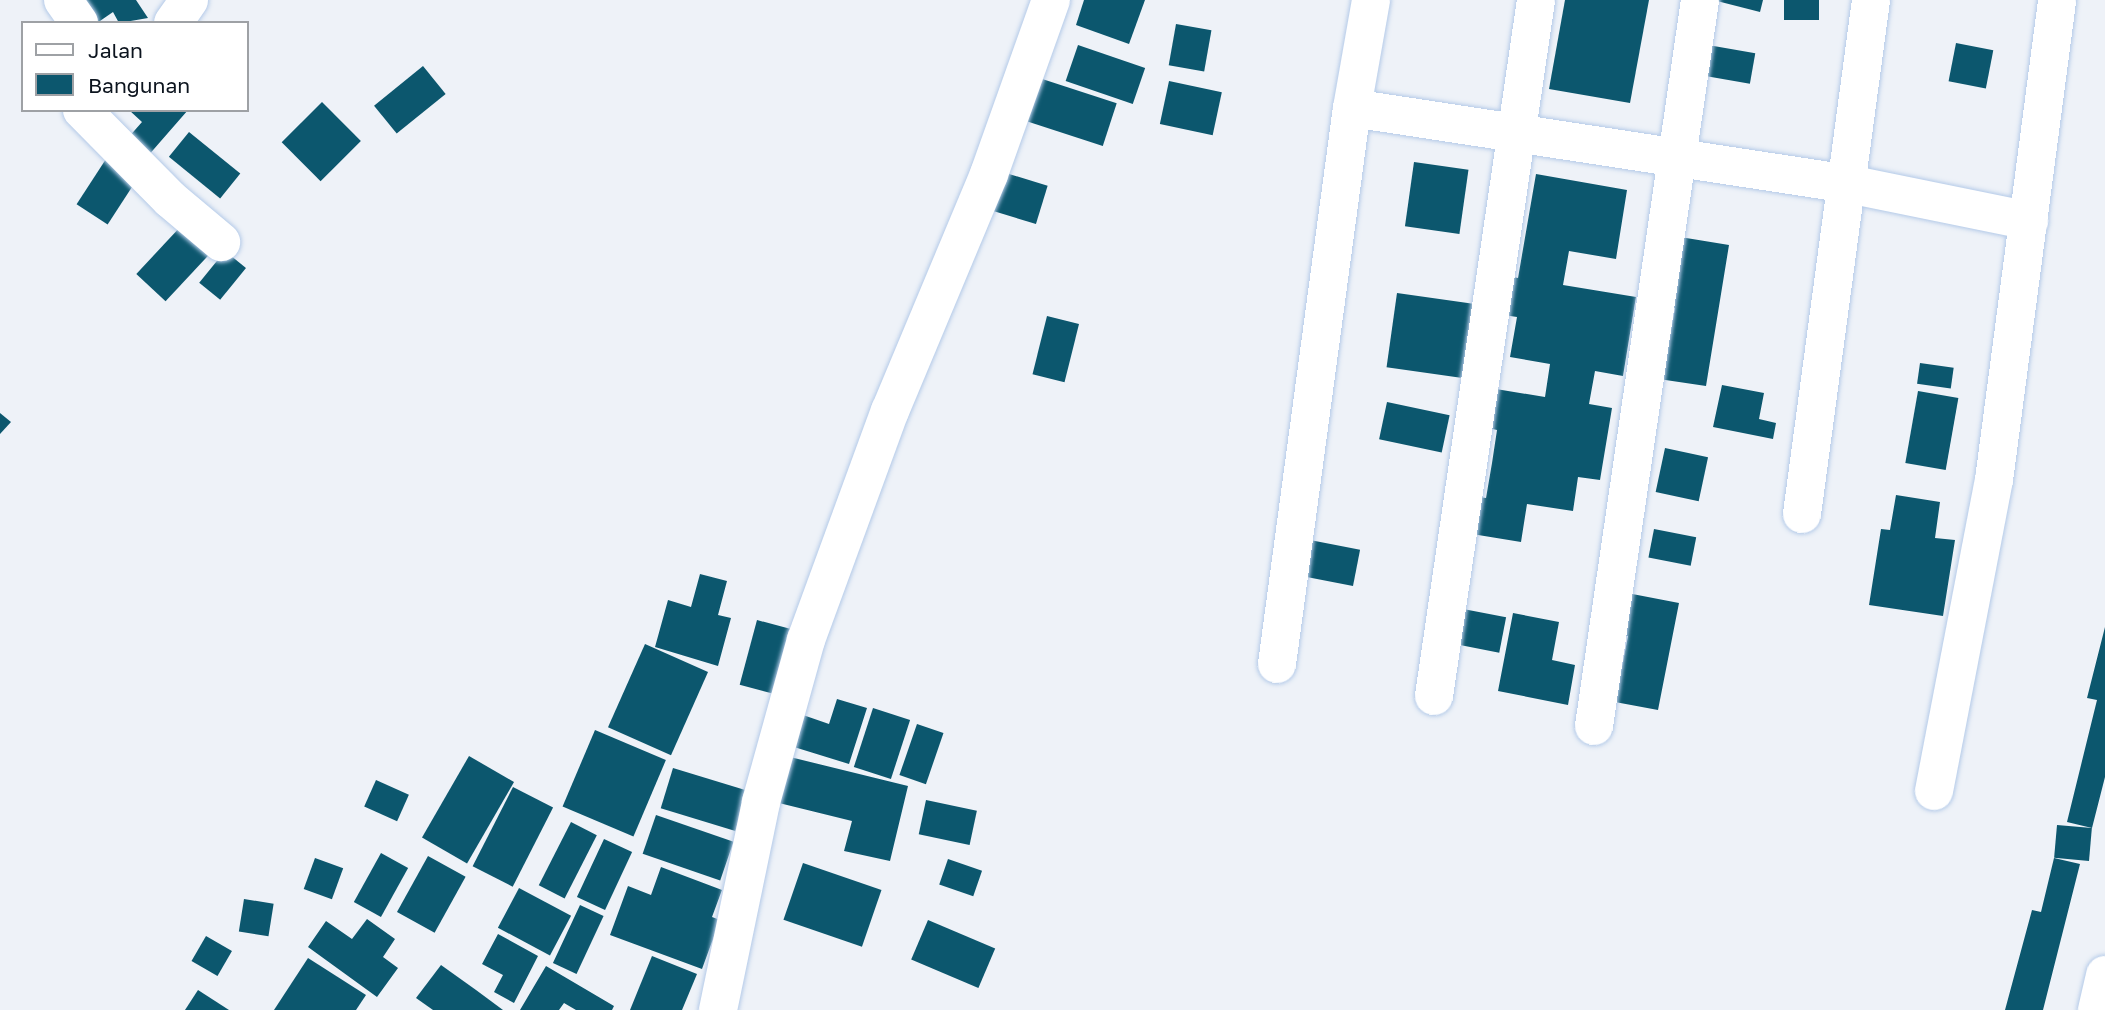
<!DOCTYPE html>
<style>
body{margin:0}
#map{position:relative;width:2105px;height:1010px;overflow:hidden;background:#eef2f8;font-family:"Golos Text",sans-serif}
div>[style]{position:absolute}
.building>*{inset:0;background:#0c576e;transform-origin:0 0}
.roads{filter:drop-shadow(0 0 2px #b4cae8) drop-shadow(0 0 2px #b4cae8)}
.minor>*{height:38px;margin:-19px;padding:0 19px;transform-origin:19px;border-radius:19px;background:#fff}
span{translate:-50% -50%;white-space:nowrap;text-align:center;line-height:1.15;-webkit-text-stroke:7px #fff;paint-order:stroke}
.legend{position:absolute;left:21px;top:21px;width:228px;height:91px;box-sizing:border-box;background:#fff;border:2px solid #9ea1a5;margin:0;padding:9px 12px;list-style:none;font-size:21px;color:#0c141e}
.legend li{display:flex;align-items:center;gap:14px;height:35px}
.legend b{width:35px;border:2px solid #9ea1a5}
</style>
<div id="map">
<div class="building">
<div style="clip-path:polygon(76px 0,136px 0,148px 18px,119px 23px,113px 12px,97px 23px)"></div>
<div style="clip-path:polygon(1084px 0,1145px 0,1129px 44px,1076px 25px)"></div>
<div style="clip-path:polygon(1565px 0,1649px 0,1630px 103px,1549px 89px)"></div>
<div style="clip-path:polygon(1713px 0,1763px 0,1760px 12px)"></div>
<div style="left:1784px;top:0;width:35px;height:20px"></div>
<div style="left:1176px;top:24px;width:36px;height:42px;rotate:10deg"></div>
<div style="left:1956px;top:43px;width:38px;height:39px;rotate:11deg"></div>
<div style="left:1078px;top:45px;width:71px;height:38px;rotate:19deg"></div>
<div style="left:1708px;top:45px;width:48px;height:31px;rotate:10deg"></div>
<div style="left:423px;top:66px;width:36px;height:63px;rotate:51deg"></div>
<div style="left:1033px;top:76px;width:88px;height:45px;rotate:18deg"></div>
<div style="left:1169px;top:81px;width:54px;height:44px;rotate:12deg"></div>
<div style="left:322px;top:102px;width:55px;height:57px;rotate:45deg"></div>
<div style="clip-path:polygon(129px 110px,188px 110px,147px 157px,127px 139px,142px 122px)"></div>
<div style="left:189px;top:132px;width:66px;height:32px;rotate:39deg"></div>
<div style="left:106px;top:159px;width:37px;height:54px;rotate:33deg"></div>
<div style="left:1414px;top:162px;width:55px;height:65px;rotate:8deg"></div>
<div style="left:996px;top:170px;width:54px;height:40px;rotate:17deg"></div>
<div style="clip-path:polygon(1536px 174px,1627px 190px,1616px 259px,1569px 251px,1563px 285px,1636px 297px,1623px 376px,1595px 371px,1589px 404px,1612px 408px,1600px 480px,1578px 477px,1573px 511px,1527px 504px,1521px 542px,1466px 533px,1472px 496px,1486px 498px,1492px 463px,1497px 430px,1484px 427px,1490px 388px,1545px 397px,1550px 364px,1510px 357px,1517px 317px,1497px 314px,1504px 275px,1518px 278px)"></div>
<div style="left:182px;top:225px;width:40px;height:67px;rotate:43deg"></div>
<div style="clip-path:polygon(1674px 236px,1729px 245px,1706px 386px,1652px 378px,1669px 341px,1675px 308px,1663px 305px)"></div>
<div style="left:225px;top:251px;width:27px;height:41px;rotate:39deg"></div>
<div style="left:1397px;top:293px;width:82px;height:75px;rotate:8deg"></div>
<div style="left:1047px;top:316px;width:33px;height:60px;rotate:14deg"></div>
<div style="left:1920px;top:363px;width:34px;height:21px;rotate:8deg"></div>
<div style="clip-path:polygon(1722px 385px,1764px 393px,1759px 419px,1776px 423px,1773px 439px,1713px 427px)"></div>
<div style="left:1918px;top:391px;width:41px;height:73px;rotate:10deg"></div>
<div style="left:1387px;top:402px;width:64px;height:38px;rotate:12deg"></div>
<div style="clip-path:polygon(0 413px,11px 422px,0 434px)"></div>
<div style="left:1665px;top:448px;width:44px;height:45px;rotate:12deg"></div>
<div style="clip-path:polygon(1896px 495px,1940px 502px,1935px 538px,1955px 540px,1943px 616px,1869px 605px,1881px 529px,1890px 530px)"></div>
<div style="left:1654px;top:529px;width:43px;height:29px;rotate:11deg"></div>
<div style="left:1310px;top:540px;width:51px;height:37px;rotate:11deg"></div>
<div style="clip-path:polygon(700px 574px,727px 581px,718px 615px,731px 618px,718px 666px,655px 647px,668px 600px,691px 607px)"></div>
<div style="clip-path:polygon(1622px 592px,1679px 603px,1658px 710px,1615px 702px,1628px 636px,1614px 633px)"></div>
<div style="left:1458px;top:608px;width:49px;height:36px;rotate:11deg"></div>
<div style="clip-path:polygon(1513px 613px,1559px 622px,1552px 660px,1575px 665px,1568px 705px,1498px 691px)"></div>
<div style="left:757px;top:620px;width:35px;height:67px;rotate:15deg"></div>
<div style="clip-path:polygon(2105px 627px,2105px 777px,2092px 828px,2067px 822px,2097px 700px,2087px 698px)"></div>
<div style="left:645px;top:644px;width:69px;height:91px;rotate:24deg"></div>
<div style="clip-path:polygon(837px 699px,867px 708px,849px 764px,794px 747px,803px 715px,829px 724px)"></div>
<div style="left:873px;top:708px;width:39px;height:62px;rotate:18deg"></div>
<div style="left:917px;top:724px;width:28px;height:54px;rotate:19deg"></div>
<div style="left:595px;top:730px;width:77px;height:83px;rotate:23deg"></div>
<div style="left:469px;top:756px;width:52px;height:94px;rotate:30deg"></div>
<div style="clip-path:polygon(790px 757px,908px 786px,890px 861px,844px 851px,852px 821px,779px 803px)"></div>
<div style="left:673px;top:768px;width:78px;height:42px;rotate:17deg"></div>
<div style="left:376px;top:780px;width:36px;height:29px;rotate:24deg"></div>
<div style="left:513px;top:787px;width:45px;height:89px;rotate:27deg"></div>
<div style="left:926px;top:800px;width:52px;height:35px;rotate:12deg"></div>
<div style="left:656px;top:815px;width:82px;height:41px;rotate:19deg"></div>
<div style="left:571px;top:822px;width:29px;height:71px;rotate:27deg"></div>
<div style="left:2057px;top:825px;width:35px;height:33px;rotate:5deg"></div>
<div style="left:604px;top:839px;width:31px;height:64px;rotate:25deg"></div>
<div style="left:381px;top:853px;width:31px;height:56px;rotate:29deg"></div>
<div style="left:428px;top:856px;width:43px;height:64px;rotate:29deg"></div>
<div style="left:315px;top:858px;width:30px;height:33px;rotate:20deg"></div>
<div style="clip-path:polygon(2054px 858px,2080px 864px,2043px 1010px,2005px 1010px,2032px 910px,2041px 912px)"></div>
<div style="left:948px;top:859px;width:36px;height:27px;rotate:19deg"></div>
<div style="left:803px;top:863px;width:83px;height:60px;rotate:19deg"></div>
<div style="clip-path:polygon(661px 867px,722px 890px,712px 917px,720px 920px,702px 969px,610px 935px,628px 886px,651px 895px)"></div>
<div style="left:519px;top:888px;width:59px;height:45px;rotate:28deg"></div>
<div style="left:244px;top:899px;width:30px;height:33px;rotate:9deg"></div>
<div style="left:580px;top:905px;width:26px;height:64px;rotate:25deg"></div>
<div style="clip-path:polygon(367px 919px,395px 939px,383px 957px,398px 968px,377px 997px,308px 947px,326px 921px,352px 939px)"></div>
<div style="left:928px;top:920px;width:73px;height:43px;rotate:23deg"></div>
<div style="clip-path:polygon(498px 934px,538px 956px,514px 1003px,494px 992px,503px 975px,482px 964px)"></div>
<div style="left:206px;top:936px;width:30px;height:29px;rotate:30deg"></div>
<div style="clip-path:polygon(652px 956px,697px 974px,682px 1010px,630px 1010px)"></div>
<div style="clip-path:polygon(308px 958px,366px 995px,356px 1010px,274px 1010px)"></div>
<div style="clip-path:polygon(441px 965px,476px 990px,503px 1010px,433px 1010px,416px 998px)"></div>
<div style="clip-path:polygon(546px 966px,614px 1006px,612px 1010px,576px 1010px,564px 1003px,559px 1010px,520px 1010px)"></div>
<div style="clip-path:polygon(198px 990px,229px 1010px,185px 1010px)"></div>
</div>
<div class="roads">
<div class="minor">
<div style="left:63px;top:0;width:28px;rotate:55deg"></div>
<div style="left:173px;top:23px;width:28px;rotate:-55deg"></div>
<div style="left:1352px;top:108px;width:497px;rotate:8.7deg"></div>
<div style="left:1843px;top:183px;width:190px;rotate:11.5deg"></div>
<div style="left:82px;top:110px;width:125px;rotate:45.3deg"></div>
<div style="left:170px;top:199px;width:67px;rotate:40.1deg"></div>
<div style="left:1802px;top:514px;width:519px;rotate:-82.35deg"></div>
<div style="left:1277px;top:664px;width:561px;rotate:-82.32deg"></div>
<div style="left:1352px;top:108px;width:110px;rotate:-80deg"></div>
<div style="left:1434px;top:696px;width:703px;rotate:-81.66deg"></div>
<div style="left:1594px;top:726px;width:734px;rotate:-81.69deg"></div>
<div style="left:1934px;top:791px;width:317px;rotate:-79.1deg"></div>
<div style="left:1994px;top:480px;width:484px;rotate:-82.5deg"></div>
<div style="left:718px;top:1010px;width:212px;rotate:-78.3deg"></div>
<div style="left:761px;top:802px;width:168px;rotate:-74.5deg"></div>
<div style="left:806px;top:640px;width:244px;rotate:-69.9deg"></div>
<div style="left:890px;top:411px;width:257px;rotate:-67.3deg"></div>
<div style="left:989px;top:174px;width:185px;rotate:-70.4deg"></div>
<div style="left:2097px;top:1010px;width:36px;rotate:-77deg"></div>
</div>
</div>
<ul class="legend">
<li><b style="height:9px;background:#fff"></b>Jalan</li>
<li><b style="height:19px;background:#0c576e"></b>Bangunan</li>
</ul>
</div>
